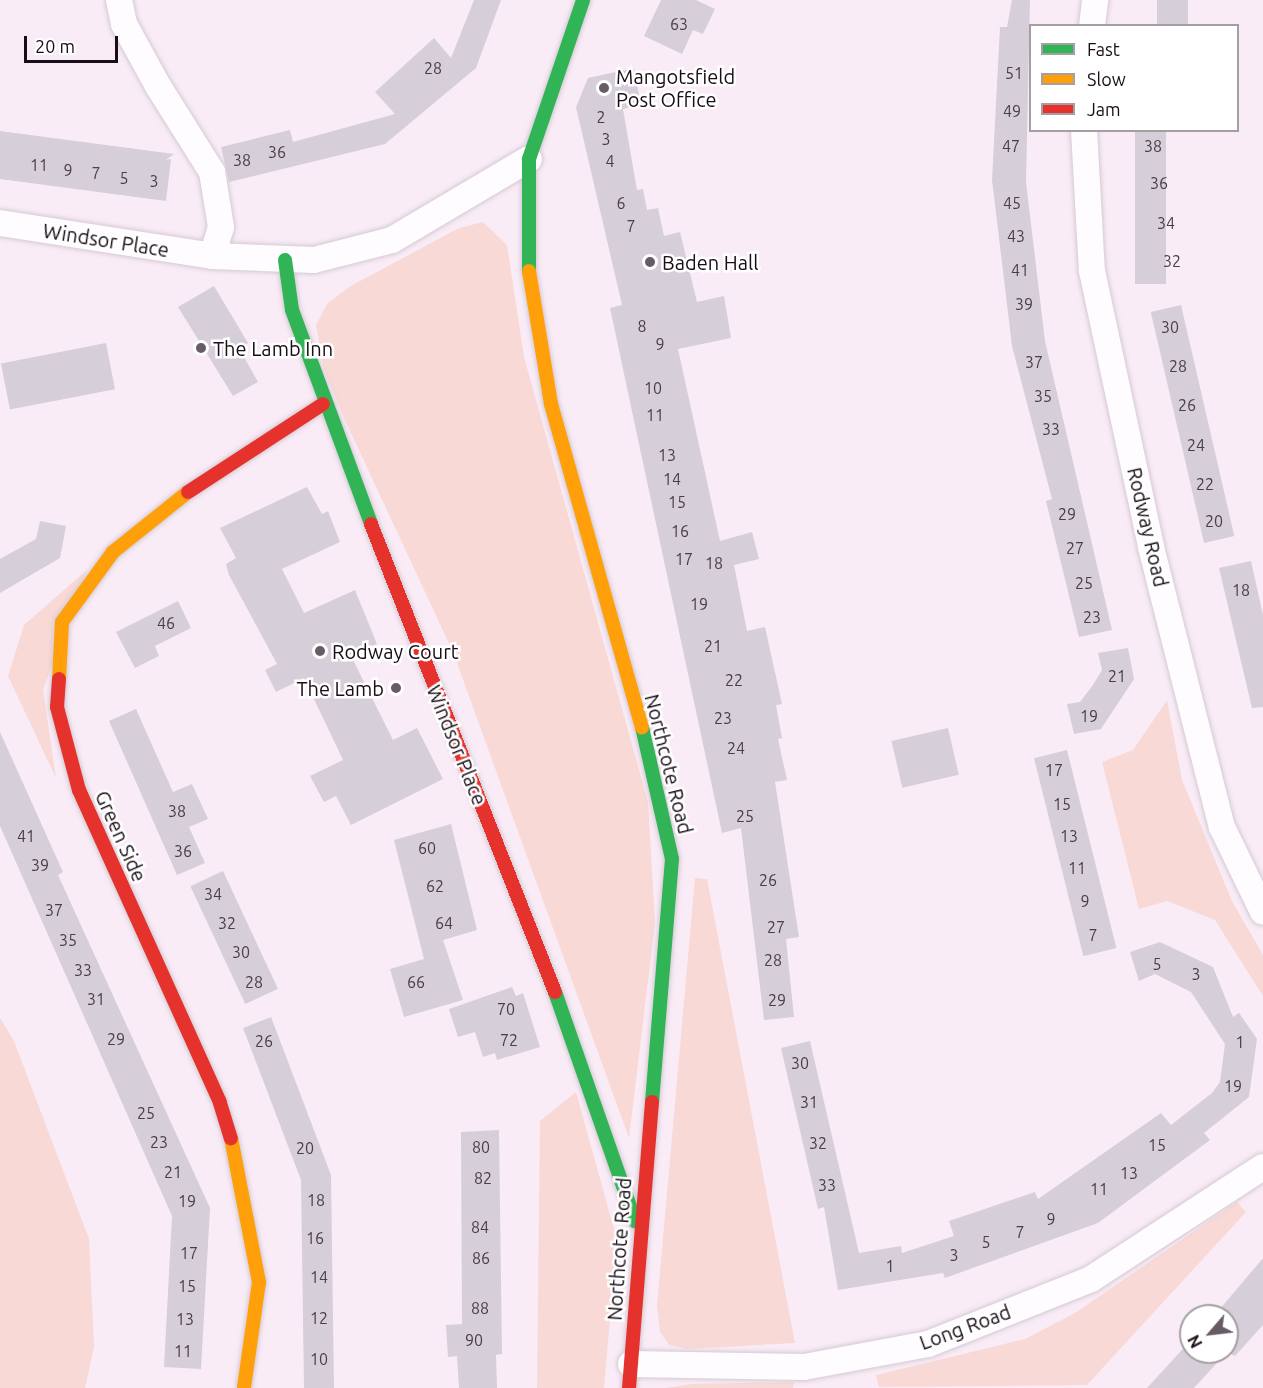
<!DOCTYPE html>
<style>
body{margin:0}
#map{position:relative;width:1263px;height:1388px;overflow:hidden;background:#f9ecf7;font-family:Ubuntu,sans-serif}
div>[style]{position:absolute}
.green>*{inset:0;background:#f8d9d5}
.building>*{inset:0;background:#d6ced9;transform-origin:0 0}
.roads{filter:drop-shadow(0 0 2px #d5cad3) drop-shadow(0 0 2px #d5cad3)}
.street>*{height:26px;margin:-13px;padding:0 13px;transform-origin:13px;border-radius:13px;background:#fefcfe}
.fast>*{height:14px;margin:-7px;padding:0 7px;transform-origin:7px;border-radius:7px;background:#30b455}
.slow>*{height:14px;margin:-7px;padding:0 7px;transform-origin:7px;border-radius:7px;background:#ff9f0a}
.jam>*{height:14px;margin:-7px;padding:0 7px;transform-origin:7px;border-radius:7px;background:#e5322d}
.dots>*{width:16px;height:16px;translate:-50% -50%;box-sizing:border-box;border:3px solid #fff;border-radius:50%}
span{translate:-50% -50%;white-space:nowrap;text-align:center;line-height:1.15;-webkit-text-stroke:5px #fff;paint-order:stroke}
.number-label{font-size:16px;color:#483e48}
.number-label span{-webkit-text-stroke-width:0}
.poi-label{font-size:20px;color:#190e17}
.left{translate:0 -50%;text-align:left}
.right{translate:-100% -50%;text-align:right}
.street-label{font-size:20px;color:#190e17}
.legend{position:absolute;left:1029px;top:24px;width:210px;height:108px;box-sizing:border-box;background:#fff;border:2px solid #a39fa2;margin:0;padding:8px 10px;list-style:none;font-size:18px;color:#190e17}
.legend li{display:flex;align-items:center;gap:12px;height:30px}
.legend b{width:30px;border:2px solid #a39fa2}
.north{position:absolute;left:1179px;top:1304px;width:60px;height:60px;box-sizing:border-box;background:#fff;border:2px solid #a39fa2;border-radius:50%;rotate:242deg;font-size:16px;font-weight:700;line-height:24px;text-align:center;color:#190e17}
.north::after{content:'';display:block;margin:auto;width:21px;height:27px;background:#675c65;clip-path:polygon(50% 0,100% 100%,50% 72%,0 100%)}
.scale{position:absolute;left:24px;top:36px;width:94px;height:27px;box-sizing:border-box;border:3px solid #190e17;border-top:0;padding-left:8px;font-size:18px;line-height:21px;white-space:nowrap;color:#190e17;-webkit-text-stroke:4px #fff;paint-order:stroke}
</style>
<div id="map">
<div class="green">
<div style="clip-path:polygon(483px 222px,507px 245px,524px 357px,648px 802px,655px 923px,629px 1138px,453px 652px,344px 418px,324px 369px,316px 325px,327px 304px,349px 287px,459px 228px)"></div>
<div style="clip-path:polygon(87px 570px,43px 690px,56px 778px,8px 676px,24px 625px)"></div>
<div style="clip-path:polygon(1167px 700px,1182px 780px,1232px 901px,1263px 955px,1263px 996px,1215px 920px,1167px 901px,1139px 909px,1102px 762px,1133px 750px)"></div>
<div style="clip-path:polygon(695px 878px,707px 879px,795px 1343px,687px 1349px,669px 1345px,660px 1332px,657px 1306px)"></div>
<div style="clip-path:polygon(0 1018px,14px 1041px,89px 1239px,94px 1347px,85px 1388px,0 1388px)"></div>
<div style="clip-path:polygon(576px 1092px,617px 1240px,604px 1388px,537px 1388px,540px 1121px)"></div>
<div style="clip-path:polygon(1237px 1202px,1246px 1212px,1087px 1385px,879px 1387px,876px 1375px,1025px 1339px,1075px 1313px)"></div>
<div style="clip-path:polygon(794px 1382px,793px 1388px,666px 1388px,692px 1384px)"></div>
</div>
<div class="building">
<div style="clip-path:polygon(474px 0,501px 0,476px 68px,385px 144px,229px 182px,221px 147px,290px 130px,293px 142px,395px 114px,375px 92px,434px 38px,451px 58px)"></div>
<div style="clip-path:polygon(661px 0,696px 0,715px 9px,703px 34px,693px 30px,682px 54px,644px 36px)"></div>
<div style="clip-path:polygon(1012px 0,1030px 0,1026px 182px,1045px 341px,1112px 630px,1079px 637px,1046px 501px,1052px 499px,1012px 346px,992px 180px,1000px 27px,1007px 27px)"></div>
<div style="left:1157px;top:0;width:31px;height:26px"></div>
<div style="clip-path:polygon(634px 68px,641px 105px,623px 109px,637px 190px,643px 189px,647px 210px,658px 208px,664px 236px,680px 232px,697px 302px,724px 296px,731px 338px,678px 349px,720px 541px,752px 532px,759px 559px,734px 565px,747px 631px,765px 627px,782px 704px,776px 705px,782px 738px,778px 739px,787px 780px,775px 782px,799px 937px,786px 939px,794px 1017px,764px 1020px,741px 828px,722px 833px,610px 308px,622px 305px,576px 107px,588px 78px)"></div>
<div style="left:1135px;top:130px;width:31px;height:154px"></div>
<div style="clip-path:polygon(0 131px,174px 154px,166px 160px,171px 159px,166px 201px,0 179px)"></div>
<div style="clip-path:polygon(214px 286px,248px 343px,239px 348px,258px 382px,233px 396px,178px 307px)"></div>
<div style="left:1181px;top:305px;width:237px;height:31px;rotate:77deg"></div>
<div style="left:106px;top:343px;width:47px;height:107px;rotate:79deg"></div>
<div style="clip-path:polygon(307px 487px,322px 514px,328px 511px,340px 542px,282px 569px,304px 613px,355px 590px,377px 644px,351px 656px,393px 740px,417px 728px,443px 779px,351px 825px,336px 796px,324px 802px,310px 776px,343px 760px,304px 678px,276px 692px,265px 670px,277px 664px,229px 575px,226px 564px,236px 558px,220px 528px)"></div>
<div style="clip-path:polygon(40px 521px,66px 526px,60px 558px,0 593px,0 559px,36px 539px)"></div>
<div style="clip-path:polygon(1251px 561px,1263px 615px,1263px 707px,1252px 708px,1219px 568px)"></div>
<div style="clip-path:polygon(178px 601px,191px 628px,155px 646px,159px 656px,135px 668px,116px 632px)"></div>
<div style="clip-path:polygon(1128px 648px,1134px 679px,1101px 729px,1074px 734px,1067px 704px,1080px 702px,1093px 685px,1102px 670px,1098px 653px)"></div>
<div style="clip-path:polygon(136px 709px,173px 792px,192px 784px,208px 819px,189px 827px,205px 863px,177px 875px,109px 721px)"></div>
<div style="left:948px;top:728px;width:48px;height:58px;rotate:77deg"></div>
<div style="clip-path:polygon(0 732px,63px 872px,58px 875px,210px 1208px,201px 1369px,164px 1367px,172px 1216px,0 826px)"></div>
<div style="left:1067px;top:750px;width:204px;height:34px;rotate:76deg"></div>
<div style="clip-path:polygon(451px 824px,477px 930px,443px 940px,463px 1000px,404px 1017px,390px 969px,424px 959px,394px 840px)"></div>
<div style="left:223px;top:871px;width:130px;height:36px;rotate:65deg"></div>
<div style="clip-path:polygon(1160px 942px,1213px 967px,1233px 1017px,1239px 1013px,1257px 1039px,1249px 1097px,1204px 1133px,1210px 1140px,1098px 1223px,945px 1278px,943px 1273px,838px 1290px,824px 1207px,818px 1209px,781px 1048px,810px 1041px,859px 1253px,901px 1246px,902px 1253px,954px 1236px,949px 1221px,1035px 1192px,1038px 1199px,1161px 1113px,1171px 1125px,1212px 1093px,1220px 1082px,1225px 1044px,1191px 992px,1155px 974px,1139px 981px,1130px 952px)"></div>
<div style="clip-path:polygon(512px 987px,516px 996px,523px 993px,540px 1047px,497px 1060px,495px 1053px,483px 1057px,475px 1032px,458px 1037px,449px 1009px)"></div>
<div style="clip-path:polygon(271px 1017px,331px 1175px,334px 1388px,304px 1388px,301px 1180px,243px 1028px)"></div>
<div style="clip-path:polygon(499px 1130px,502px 1354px,496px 1355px,497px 1388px,459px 1388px,457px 1356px,448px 1357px,446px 1325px,462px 1324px,461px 1132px)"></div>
<div style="clip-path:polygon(1263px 1258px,1263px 1325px,1235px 1356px,1227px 1352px,1227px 1316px,1214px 1316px)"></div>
<div style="clip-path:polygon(1191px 1340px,1191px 1352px,1227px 1352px,1194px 1388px,1147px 1388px)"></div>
</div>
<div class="roads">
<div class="street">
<div style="left:119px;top:0;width:25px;rotate:78deg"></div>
<div style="left:124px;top:24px;width:71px;rotate:61.3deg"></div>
<div style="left:158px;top:86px;width:102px;rotate:57.9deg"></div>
<div style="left:212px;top:172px;width:56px;rotate:80.7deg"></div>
<div style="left:221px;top:227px;width:30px;rotate:107deg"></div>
<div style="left:1092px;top:26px;width:26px;rotate:-83deg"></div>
<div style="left:1084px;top:130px;width:141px;rotate:86.8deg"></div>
<div style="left:1092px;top:271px;width:282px;rotate:77.9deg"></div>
<div style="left:1151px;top:547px;width:289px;rotate:75.8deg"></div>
<div style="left:1222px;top:827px;width:94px;rotate:64.2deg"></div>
<div style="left:0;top:223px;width:215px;rotate:8.8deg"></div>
<div style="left:212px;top:256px;width:102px;rotate:2.2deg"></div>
<div style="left:314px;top:260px;width:81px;rotate:-14.4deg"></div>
<div style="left:392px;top:240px;width:159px;rotate:-30.6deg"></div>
<div style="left:631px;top:1364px;width:173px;rotate:1deg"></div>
<div style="left:804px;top:1367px;width:126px;rotate:-10.5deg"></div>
<div style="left:928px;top:1344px;width:175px;rotate:-21.7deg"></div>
<div style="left:1091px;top:1279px;width:205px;rotate:-33.1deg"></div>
</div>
<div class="fast">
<div style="left:285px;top:260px;width:50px;rotate:82deg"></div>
<div style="left:292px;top:310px;width:228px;rotate:69.7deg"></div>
<div style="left:529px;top:271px;width:112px;rotate:-90deg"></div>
<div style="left:529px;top:159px;width:168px;rotate:-71.2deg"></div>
<div style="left:642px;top:727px;width:135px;rotate:77.2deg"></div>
<div style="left:672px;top:859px;width:244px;rotate:94.7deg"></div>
<div style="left:555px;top:992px;width:243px;rotate:70.7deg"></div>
</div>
<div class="slow">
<div style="left:529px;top:271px;width:135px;rotate:80.6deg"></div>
<div style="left:551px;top:404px;width:336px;rotate:74.3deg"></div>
<div style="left:59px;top:679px;width:57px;rotate:-87deg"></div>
<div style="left:62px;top:622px;width:87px;rotate:-53.9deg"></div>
<div style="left:113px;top:552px;width:96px;rotate:-38.7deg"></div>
<div style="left:231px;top:1138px;width:147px;rotate:79deg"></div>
<div style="left:259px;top:1282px;width:107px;rotate:98.1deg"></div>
</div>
<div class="jam">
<div style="left:188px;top:492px;width:161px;rotate:-33.1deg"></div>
<div style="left:371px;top:524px;width:503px;rotate:68.54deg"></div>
<div style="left:59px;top:679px;width:28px;rotate:94deg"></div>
<div style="left:57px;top:707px;width:86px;rotate:75.2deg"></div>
<div style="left:79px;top:790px;width:343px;rotate:65.7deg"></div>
<div style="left:220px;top:1103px;width:37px;rotate:73deg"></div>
<div style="left:629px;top:1388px;width:287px;rotate:-85.4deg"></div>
</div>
</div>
<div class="dots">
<div style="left:604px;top:88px;background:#675c65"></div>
<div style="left:650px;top:262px;background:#675c65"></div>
<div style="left:201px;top:348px;background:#675c65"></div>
<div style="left:320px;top:651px;background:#675c65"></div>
<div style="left:396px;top:688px;background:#675c65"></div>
</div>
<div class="number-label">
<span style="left:679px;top:24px">63</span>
<span style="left:433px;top:68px">28</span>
<span style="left:1014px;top:73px">51</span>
<span style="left:1012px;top:111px">49</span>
<span style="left:601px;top:117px">2</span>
<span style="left:606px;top:139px">3</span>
<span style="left:1011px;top:146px">47</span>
<span style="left:1153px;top:146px">38</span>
<span style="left:277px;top:152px">36</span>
<span style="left:242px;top:160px">38</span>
<span style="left:610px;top:161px">4</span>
<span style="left:39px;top:165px">11</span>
<span style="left:68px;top:170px">9</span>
<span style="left:96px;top:173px">7</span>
<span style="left:124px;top:178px">5</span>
<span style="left:154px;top:181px">3</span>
<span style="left:1159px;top:183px">36</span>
<span style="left:621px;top:203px">6</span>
<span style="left:1012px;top:203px">45</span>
<span style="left:1166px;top:223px">34</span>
<span style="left:631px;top:226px">7</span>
<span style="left:1016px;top:236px">43</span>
<span style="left:1172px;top:261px">32</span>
<span style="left:1020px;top:270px">41</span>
<span style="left:1024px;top:304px">39</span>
<span style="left:642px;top:326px">8</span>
<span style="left:1170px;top:327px">30</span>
<span style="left:660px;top:344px">9</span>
<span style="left:1034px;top:362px">37</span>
<span style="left:1178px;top:366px">28</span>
<span style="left:653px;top:388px">10</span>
<span style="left:1043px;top:396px">35</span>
<span style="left:1187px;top:405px">26</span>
<span style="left:655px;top:415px">11</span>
<span style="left:1051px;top:429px">33</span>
<span style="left:1196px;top:445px">24</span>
<span style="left:667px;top:455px">13</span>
<span style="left:672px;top:479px">14</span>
<span style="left:1205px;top:484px">22</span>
<span style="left:677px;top:502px">15</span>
<span style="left:1067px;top:514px">29</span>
<span style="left:1214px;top:521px">20</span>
<span style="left:680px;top:531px">16</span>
<span style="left:1075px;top:548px">27</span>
<span style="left:684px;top:559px">17</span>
<span style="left:714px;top:563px">18</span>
<span style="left:1084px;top:583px">25</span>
<span style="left:1241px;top:590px">18</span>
<span style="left:699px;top:604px">19</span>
<span style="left:1092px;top:617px">23</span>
<span style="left:166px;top:623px">46</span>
<span style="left:713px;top:646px">21</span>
<span style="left:1117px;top:676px">21</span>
<span style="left:734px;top:680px">22</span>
<span style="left:1089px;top:716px">19</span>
<span style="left:723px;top:718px">23</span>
<span style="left:736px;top:748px">24</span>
<span style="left:1054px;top:770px">17</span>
<span style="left:1062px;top:804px">15</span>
<span style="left:177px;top:811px">38</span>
<span style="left:745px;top:816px">25</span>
<span style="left:26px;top:836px">41</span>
<span style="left:1069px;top:836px">13</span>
<span style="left:427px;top:848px">60</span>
<span style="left:183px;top:851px">36</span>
<span style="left:40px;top:865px">39</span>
<span style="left:1077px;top:868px">11</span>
<span style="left:768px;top:880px">26</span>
<span style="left:435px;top:886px">62</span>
<span style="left:213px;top:894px">34</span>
<span style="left:1085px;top:901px">9</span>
<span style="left:54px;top:910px">37</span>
<span style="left:227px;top:923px">32</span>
<span style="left:444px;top:923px">64</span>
<span style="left:776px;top:927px">27</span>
<span style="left:1093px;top:935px">7</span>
<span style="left:68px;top:940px">35</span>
<span style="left:241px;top:952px">30</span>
<span style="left:773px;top:960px">28</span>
<span style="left:1157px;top:964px">5</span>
<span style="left:83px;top:970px">33</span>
<span style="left:1196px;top:974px">3</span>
<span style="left:254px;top:982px">28</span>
<span style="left:416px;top:982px">66</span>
<span style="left:96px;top:999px">31</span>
<span style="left:777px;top:1000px">29</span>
<span style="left:506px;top:1009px">70</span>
<span style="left:116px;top:1039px">29</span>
<span style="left:509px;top:1040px">72</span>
<span style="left:264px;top:1041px">26</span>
<span style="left:1240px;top:1042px">1</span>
<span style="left:800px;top:1063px">30</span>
<span style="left:1233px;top:1086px">19</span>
<span style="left:809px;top:1102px">31</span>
<span style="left:146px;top:1113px">25</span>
<span style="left:159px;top:1142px">23</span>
<span style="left:818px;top:1143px">32</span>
<span style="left:1157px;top:1145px">15</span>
<span style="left:481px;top:1147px">80</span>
<span style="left:305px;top:1148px">20</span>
<span style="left:173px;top:1172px">21</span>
<span style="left:1129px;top:1173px">13</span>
<span style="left:483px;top:1178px">82</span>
<span style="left:827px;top:1185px">33</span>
<span style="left:1099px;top:1189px">11</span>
<span style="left:316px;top:1200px">18</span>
<span style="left:187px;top:1201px">19</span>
<span style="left:1051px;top:1219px">9</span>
<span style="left:480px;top:1227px">84</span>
<span style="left:1020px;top:1232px">7</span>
<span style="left:315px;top:1238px">16</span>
<span style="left:986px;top:1242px">5</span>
<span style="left:189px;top:1253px">17</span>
<span style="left:954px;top:1255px">3</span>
<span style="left:481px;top:1258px">86</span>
<span style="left:890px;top:1266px">1</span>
<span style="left:319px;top:1277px">14</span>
<span style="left:187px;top:1286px">15</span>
<span style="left:480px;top:1308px">88</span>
<span style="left:319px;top:1318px">12</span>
<span style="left:185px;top:1319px">13</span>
<span style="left:474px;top:1340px">90</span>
<span style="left:183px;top:1351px">11</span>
<span style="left:319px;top:1359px">10</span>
</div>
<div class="poi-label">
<span class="left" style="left:616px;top:88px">Mangotsfield<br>Post Office</span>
<span class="left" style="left:662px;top:262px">Baden Hall</span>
<span class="left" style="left:213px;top:348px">The Lamb Inn</span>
<span class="left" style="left:332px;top:651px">Rodway Court</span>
<span class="right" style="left:384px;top:688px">The Lamb</span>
</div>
<div class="street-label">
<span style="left:106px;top:240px;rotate:9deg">Windsor Place</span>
<span style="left:1148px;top:527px;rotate:77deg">Rodway Road</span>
<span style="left:457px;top:745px;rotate:68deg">Windsor Place</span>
<span style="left:669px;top:764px;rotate:76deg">Northcote Road</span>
<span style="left:121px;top:836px;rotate:66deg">Green Side</span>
<span style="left:619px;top:1249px;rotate:-86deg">Northcote Road</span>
<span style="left:965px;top:1327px;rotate:-20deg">Long Road</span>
</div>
<ul class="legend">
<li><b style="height:8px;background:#30b455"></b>Fast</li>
<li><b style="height:8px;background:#ff9f0a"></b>Slow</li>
<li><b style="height:8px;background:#e5322d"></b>Jam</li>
</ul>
<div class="north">N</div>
<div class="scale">20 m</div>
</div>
